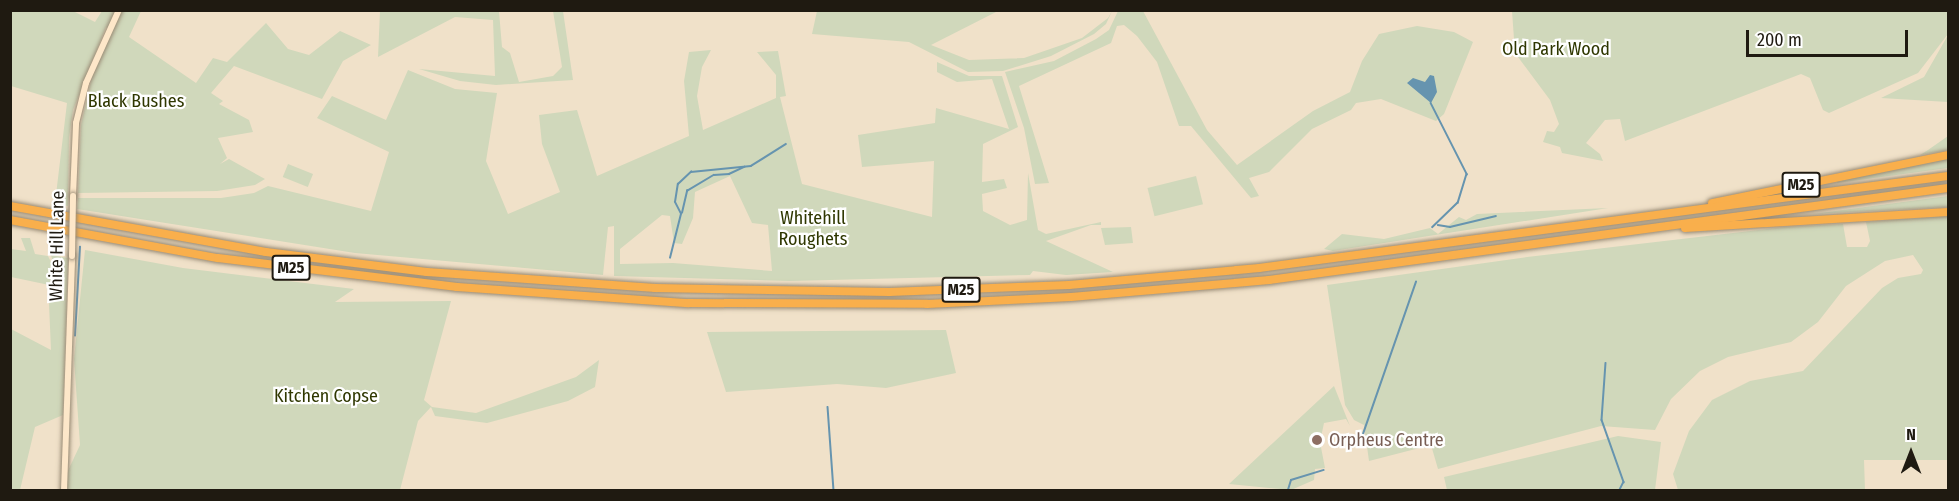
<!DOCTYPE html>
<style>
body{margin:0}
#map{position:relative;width:1959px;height:501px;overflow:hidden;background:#f0e1c9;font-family:"Fira Sans Condensed",sans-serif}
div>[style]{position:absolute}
.green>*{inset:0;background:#d0d8bb;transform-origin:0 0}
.water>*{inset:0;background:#6694af}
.stream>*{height:1.5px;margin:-0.75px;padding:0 0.75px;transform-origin:0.75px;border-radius:0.75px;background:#6694af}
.roads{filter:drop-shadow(0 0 2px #988a74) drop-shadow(0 0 2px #988a74)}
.secondary>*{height:6px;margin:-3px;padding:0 3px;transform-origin:3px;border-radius:3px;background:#fde7c9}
.highway>*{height:8px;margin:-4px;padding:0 4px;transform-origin:4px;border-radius:4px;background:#f9af4c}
.bridges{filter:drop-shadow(0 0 2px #988a74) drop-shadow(0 0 2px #988a74)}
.secondary-bridge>*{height:6px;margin:-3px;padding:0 3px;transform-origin:3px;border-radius:3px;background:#fde7c9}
.dots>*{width:16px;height:16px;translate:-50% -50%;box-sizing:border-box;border:3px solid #fff;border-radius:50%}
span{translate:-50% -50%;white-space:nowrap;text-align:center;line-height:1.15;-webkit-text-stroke:4.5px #fff;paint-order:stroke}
.shield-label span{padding:2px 4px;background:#fff;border:2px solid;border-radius:4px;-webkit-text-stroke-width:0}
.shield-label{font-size:16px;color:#1f1a11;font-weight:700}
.park-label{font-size:18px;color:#2f3700}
.street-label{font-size:18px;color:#1f1a11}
.education-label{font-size:18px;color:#785e54}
.left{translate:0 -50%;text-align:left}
.frame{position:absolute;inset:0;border:12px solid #1f1a11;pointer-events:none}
.north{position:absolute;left:1881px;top:423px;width:60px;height:60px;-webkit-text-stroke:4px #fff;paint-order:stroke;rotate:0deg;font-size:16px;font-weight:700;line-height:24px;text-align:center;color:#1f1a11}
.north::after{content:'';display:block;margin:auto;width:21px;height:27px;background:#1f1a11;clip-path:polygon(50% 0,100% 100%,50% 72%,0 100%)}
.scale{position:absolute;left:1746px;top:30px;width:162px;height:27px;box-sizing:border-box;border:3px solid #1f1a11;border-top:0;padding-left:8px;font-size:18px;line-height:21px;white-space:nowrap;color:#1f1a11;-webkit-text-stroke:4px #fff;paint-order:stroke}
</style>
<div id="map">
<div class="green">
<div style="clip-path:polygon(11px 11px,73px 11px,95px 22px,102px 11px,141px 11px,129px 37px,196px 83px,213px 58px,227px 62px,266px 23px,288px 49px,309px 55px,340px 31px,371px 45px,343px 61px,322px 99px,234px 66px,211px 93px,223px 101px,219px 104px,249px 120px,253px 132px,218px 138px,227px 158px,220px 164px,229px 159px,265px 179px,255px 185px,217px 191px,78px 193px,81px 125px,93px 72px,110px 33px,106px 27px,73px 110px,69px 138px,68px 206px,55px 203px,67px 103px,11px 86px)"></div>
<div style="clip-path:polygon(380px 11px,499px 11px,502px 47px,510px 53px,519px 82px,553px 76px,562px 67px,553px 11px,563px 11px,573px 80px,496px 85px,460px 81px,419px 69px,495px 76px,493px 20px,455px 17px,378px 57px)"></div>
<div style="clip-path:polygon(817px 11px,998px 11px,931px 45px,969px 60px,1024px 58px,1082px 38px,1108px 18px,1112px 11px,1106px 24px,1094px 34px,1051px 56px,1003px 71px,968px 72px,909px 42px,812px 34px)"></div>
<div style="clip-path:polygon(1118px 11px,1143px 11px,1207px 130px,1237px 165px,1313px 111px,1350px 92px,1362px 61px,1379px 34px,1417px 26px,1454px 32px,1473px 42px,1444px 114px,1436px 121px,1381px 99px,1356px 103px,1351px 110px,1312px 129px,1269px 172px,1249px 178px,1259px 196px,1251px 198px,1191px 126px,1179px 126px,1157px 62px,1137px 36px,1124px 25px,1117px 26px,1111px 43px,1019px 86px,1049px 183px,1035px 184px,1024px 128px,1005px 72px,1054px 61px,1096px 39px,1109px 30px)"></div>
<div style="clip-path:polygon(1512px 11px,1948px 11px,1948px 34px,1918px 73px,1829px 113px,1823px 110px,1810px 78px,1801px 74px,1625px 141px,1620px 119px,1605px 120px,1586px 143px,1600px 154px,1603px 161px,1562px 153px,1560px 147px,1543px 142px,1547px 131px,1554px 132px,1559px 124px,1550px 100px,1515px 53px)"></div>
<div style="clip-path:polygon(1948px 35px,1948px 102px,1881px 98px,1924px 77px)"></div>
<div style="clip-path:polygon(evenodd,711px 50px,702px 67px,697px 96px,703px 130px,776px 98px,776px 75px,757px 52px,778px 51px,786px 96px,780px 97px,802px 184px,932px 217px,934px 161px,862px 167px,858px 135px,935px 123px,936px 108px,1009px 129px,992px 79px,957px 82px,937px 72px,937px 62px,969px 76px,1002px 76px,1018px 127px,983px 144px,982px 182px,1004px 179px,1007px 188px,982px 194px,983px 211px,1010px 225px,1027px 220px,1028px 173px,1038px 230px,1046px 234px,1101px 222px,1101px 225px,1091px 225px,1046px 241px,1113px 272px,1066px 275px,1033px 271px,1030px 275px,790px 281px,614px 276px,614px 226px,608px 227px,603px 275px,355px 253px,77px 209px,78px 198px,221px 198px,254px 193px,268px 186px,371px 211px,389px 152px,317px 118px,332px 96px,386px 120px,408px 70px,455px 89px,497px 93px,486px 161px,508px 214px,560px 192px,542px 144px,539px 115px,577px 110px,597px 176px,689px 136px,684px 81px,689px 52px,711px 50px,730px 176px,752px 223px,768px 225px,772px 271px,673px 263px,620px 264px,620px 249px,662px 215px,670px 216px,674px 243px,682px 244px,693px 218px,695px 192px,730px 176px)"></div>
<div style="clip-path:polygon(1948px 136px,1948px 150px,1920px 155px,1928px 150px)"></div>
<div style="clip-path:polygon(1948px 159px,1948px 168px,1837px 183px,1837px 180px)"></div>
<div style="left:288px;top:164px;width:27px;height:14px;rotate:22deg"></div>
<div style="left:1196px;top:176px;width:29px;height:50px;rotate:76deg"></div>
<div style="clip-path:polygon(1948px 196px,1948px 207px,1813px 214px)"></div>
<div style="clip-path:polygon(1608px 208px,1333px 251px,1324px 249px,1342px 234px,1384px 239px,1430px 228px,1438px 234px,1459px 217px,1466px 220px,1477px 214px)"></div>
<div style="clip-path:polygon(1948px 216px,1948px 460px,1864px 460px,1865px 490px,1678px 490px,1673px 474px,1689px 431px,1712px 400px,1750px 381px,1803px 371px,1882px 288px,1898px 278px,1921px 274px,1923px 270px,1913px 255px,1885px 261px,1846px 286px,1818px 322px,1791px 342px,1728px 357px,1700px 371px,1671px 399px,1655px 430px,1601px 426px,1438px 469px,1431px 445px,1369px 461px,1364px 425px,1354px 420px,1345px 405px,1327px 285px,1527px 257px,1785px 227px,1843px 224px,1847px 247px,1867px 247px,1870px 241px,1866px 222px)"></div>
<div style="clip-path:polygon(1131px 227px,1133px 243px,1105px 245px,1101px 228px)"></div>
<div style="clip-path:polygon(21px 238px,30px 238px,35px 254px,48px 256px,55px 270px,51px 255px,68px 258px,63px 415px,35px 427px,20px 490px,11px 490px,11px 329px,51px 350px,49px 304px,54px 286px,11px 277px,11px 249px,26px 251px)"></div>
<div style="clip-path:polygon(85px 250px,183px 268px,354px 289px,335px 302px,451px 301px,424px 400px,432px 407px,476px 413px,576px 377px,599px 360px,595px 387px,568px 401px,487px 423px,435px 416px,431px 407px,418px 421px,400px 490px,59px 490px,80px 445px,74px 359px)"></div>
<div style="clip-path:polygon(946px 330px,956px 373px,886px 388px,837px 384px,726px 392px,707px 332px)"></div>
<div style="clip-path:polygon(1334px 386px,1350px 426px,1346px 419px,1324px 423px,1320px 442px,1325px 468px,1315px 469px,1314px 480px,1291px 490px,1229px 484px)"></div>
<div style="clip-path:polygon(1618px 436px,1661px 442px,1655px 490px,1447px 490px,1444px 477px)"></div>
</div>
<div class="water">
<div style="clip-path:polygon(1430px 75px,1434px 76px,1437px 92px,1431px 103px,1407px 83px,1413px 78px,1425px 82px)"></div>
</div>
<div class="stream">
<div style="left:1431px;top:103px;width:80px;rotate:63.1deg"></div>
<div style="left:1467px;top:174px;width:30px;rotate:107deg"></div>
<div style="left:1458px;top:203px;width:35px;rotate:136deg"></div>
<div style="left:682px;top:213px;width:23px;rotate:-77deg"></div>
<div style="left:687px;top:191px;width:31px;rotate:-31deg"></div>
<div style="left:714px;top:175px;width:15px;rotate:-4deg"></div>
<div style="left:729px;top:174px;width:17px;rotate:-25deg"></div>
<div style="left:1438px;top:225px;width:12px;rotate:9deg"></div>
<div style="left:1450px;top:227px;width:47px;rotate:-13.4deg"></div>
<div style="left:670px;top:258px;width:45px;rotate:-76deg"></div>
<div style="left:681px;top:214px;width:13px;rotate:-117deg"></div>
<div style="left:675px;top:202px;width:18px;rotate:-81deg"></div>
<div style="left:678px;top:184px;width:18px;rotate:-43deg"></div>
<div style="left:691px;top:172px;width:60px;rotate:-5.7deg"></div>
<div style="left:751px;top:166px;width:41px;rotate:-32.2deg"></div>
<div style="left:75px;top:336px;width:89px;rotate:-86.8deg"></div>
<div style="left:1606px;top:363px;width:57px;rotate:94deg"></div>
<div style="left:1602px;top:420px;width:66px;rotate:70.5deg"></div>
<div style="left:1624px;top:482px;width:9px;rotate:117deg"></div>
<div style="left:828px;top:407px;width:83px;rotate:85.9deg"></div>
<div style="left:1363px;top:434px;width:161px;rotate:-70.8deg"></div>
<div style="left:1288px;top:490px;width:10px;rotate:-73deg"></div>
<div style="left:1291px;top:480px;width:34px;rotate:-17deg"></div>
</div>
<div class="roads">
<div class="secondary">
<div style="left:73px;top:196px;width:73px;rotate:-87.6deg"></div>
<div style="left:76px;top:123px;width:41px;rotate:-76deg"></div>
<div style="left:86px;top:83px;width:80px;rotate:-65.7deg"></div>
<div style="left:64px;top:490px;width:234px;rotate:-88deg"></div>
</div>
<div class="highway">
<div style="left:1712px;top:203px;width:241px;rotate:-11.5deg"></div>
<div style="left:10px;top:206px;width:260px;rotate:10.2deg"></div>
<div style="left:266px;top:252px;width:162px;rotate:7.1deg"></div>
<div style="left:427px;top:272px;width:229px;rotate:4deg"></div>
<div style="left:655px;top:288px;width:234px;rotate:1deg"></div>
<div style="left:889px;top:292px;width:180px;rotate:-2.2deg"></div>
<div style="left:1069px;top:285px;width:191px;rotate:-5.1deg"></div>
<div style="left:1259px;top:268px;width:695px;rotate:-7.61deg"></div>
<div style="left:10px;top:220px;width:211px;rotate:10.4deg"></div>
<div style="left:218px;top:258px;width:241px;rotate:6.9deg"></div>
<div style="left:457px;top:287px;width:232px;rotate:4deg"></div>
<div style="left:688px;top:303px;width:239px;rotate:0.2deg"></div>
<div style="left:927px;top:304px;width:144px;rotate:-2.8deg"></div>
<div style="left:1071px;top:297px;width:199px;rotate:-4.9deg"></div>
<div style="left:1269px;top:280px;width:685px;rotate:-7.72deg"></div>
<div style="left:1685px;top:228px;width:263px;rotate:-3.5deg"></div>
</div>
</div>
<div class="bridges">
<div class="secondary-bridge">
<div style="left:72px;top:256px;width:60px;rotate:-89deg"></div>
</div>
</div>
<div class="dots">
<div style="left:1317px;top:440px;background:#8d6e63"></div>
</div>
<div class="shield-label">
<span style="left:1801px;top:185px">M25</span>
<span style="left:291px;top:268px">M25</span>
<span style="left:961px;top:290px">M25</span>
</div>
<div class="park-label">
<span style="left:1556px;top:49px">Old Park Wood</span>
<span style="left:136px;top:101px">Black Bushes</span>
<span style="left:813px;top:229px">Whitehill<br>Roughets</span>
<span style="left:326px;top:396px">Kitchen Copse</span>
</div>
<div class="street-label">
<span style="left:57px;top:246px;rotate:-89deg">White Hill Lane</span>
</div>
<div class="education-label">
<span class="left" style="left:1329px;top:440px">Orpheus Centre</span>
</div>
<div class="frame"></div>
<div class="north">N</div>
<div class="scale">200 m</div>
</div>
